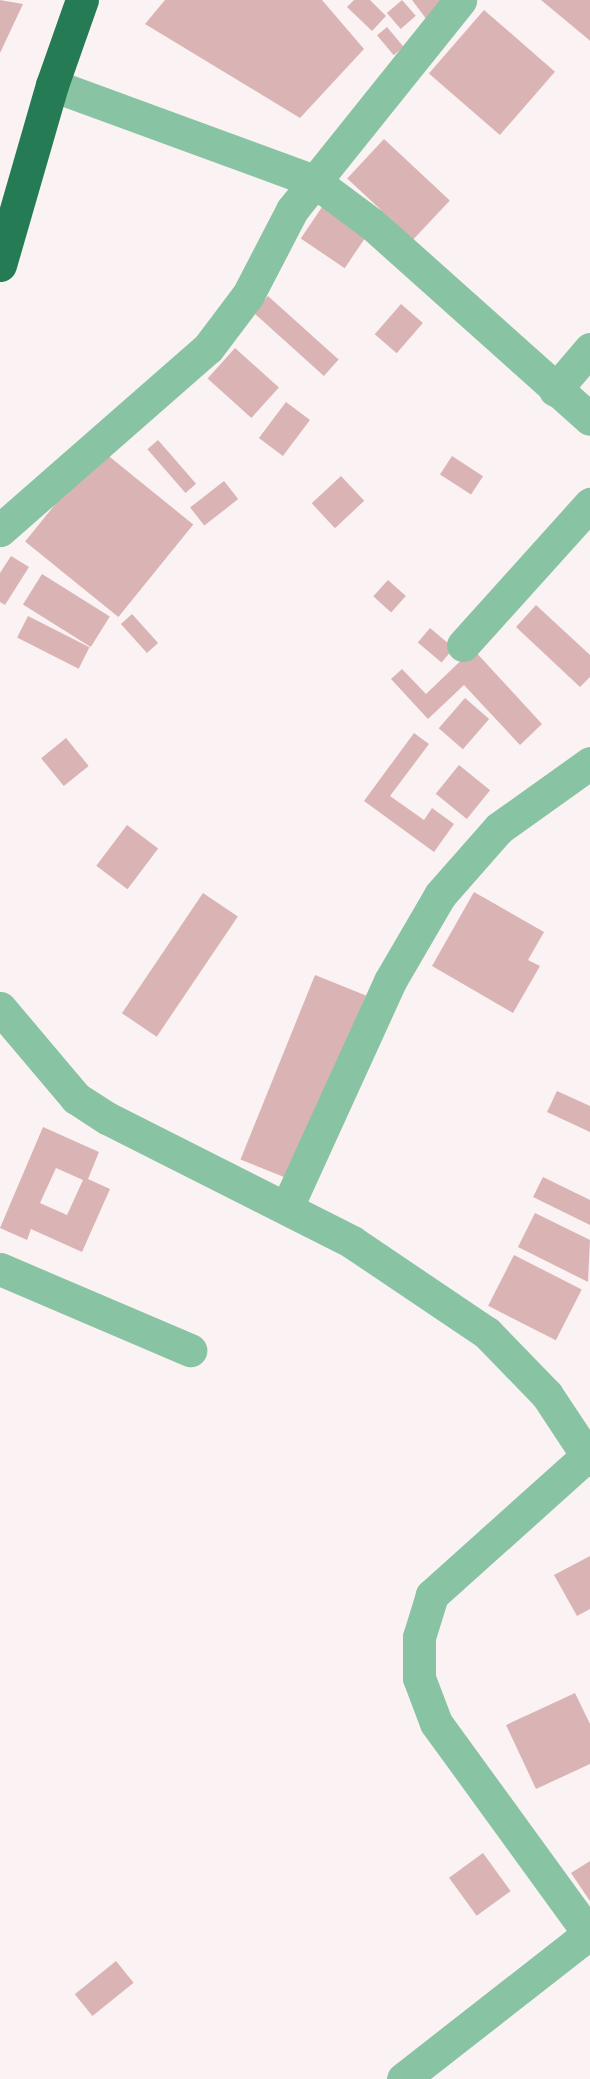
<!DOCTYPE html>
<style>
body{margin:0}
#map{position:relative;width:590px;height:2079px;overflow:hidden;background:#fbf2f3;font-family:"Roboto Condensed",sans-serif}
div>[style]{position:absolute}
.building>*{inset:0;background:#dab4b5;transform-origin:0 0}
.minor>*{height:33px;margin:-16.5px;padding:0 16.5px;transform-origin:16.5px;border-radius:16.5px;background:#88c3a3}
.highway>*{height:33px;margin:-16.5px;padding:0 16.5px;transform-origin:16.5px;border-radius:16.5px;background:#257b54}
span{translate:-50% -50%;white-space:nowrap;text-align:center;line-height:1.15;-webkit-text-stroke:4.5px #fff;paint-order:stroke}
</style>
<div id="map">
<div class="building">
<div style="clip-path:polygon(0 0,23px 4px,0 53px)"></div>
<div style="clip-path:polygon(165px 0,322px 0,364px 49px,300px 118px,145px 24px)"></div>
<div style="clip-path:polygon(354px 0,370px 0,386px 16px,372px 31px,347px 7px)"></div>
<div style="left:402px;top:0;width:21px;height:20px;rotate:49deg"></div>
<div style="clip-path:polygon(412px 0,443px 0,427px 20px)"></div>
<div style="clip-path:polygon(541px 0,590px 0,590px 41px,588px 39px)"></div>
<div style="left:484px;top:10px;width:94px;height:84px;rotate:41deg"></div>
<div style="left:387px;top:27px;width:26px;height:13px;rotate:50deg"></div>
<div style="left:384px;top:139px;width:90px;height:54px;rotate:43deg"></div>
<div style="left:322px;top:207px;width:53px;height:38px;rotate:34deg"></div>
<div style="left:268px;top:296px;width:95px;height:22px;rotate:42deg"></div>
<div style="left:401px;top:304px;width:29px;height:40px;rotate:41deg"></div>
<div style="left:235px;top:348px;width:59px;height:41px;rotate:42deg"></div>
<div style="left:286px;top:402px;width:30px;height:45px;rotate:37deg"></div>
<div style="left:158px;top:440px;width:58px;height:14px;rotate:49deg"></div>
<div style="left:100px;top:449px;width:120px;height:119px;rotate:39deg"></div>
<div style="left:452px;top:456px;width:37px;height:22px;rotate:33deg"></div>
<div style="left:341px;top:476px;width:34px;height:40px;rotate:47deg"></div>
<div style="left:224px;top:481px;width:23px;height:43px;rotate:52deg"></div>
<div style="clip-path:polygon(11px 556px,29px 567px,5px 605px,0 602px,0 573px)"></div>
<div style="left:42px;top:574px;width:80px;height:36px;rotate:32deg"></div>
<div style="left:388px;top:580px;width:24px;height:22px;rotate:42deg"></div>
<div style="clip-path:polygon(536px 605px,590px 655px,590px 677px,580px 687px,516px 627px)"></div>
<div style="left:132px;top:614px;width:39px;height:15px;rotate:48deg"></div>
<div style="left:28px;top:616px;width:69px;height:24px;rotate:27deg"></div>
<div style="left:430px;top:628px;width:31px;height:19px;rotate:40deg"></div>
<div style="clip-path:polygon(473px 649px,542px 724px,520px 745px,464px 685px,428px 719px,391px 679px,402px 669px,426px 694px)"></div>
<div style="left:465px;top:698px;width:32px;height:40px;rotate:41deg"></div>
<div style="clip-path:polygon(414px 733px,429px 744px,390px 796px,424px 820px,432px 808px,454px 824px,434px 852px,364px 801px)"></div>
<div style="left:66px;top:738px;width:36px;height:32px;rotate:51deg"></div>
<div style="left:459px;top:765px;width:40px;height:37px;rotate:39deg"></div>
<div style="left:127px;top:825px;width:39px;height:51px;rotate:37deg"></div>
<div style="clip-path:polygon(474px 892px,544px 932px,528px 960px,540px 966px,513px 1013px,432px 966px)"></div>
<div style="left:203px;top:893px;width:42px;height:145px;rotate:34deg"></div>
<div style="left:315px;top:975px;width:55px;height:199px;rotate:22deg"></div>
<div style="clip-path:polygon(557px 1091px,590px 1106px,590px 1132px,547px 1112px)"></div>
<div style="clip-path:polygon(evenodd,43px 1127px,99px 1152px,88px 1179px,110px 1189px,82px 1252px,31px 1229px,27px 1240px,0 1228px,43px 1127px,56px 1168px,83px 1180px,67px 1215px,40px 1203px,56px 1168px)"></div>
<div style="clip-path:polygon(543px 1177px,590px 1200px,590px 1225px,533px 1197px)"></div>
<div style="clip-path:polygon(535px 1213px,590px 1240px,588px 1282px,518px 1247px)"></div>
<div style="left:514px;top:1255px;width:76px;height:57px;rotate:27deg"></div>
<div style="clip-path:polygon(590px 1556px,590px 1609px,577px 1616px,554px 1575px)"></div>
<div style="clip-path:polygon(575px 1693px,590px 1724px,590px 1764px,536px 1789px,506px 1725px)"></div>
<div style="left:483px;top:1853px;width:47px;height:42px;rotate:54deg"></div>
<div style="clip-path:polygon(590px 1861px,590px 1901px,571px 1873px)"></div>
<div style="left:116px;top:1961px;width:28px;height:53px;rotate:51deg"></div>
</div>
<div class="minor">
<div style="left:52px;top:85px;width:279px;rotate:20.1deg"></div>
<div style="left:314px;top:181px;width:72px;rotate:36.6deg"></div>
<div style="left:372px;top:224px;width:292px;rotate:41.8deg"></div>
<div style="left:555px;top:390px;width:54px;rotate:-49.5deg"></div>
<div style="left:0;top:530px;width:276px;rotate:-41.2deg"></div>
<div style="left:208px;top:348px;width:66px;rotate:-53deg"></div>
<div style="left:248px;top:295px;width:96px;rotate:-62.6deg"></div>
<div style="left:292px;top:210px;width:269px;rotate:-51.3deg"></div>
<div style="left:463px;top:645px;width:190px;rotate:-48deg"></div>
<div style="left:0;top:1008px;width:118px;rotate:49.8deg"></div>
<div style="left:76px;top:1098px;width:37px;rotate:33deg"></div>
<div style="left:107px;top:1118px;width:275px;rotate:26.8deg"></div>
<div style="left:352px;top:1242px;width:163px;rotate:34deg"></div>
<div style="left:487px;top:1333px;width:86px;rotate:45.9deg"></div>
<div style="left:547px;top:1395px;width:78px;rotate:56.5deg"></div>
<div style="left:288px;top:1205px;width:246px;rotate:-65.5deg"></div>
<div style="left:390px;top:981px;width:99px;rotate:-59.8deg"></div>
<div style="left:440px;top:895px;width:89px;rotate:-48.6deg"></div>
<div style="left:499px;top:828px;width:112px;rotate:-35.5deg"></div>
<div style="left:0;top:1269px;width:207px;rotate:23.1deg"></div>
<div style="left:588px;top:1455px;width:210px;rotate:138.1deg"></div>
<div style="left:432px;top:1595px;width:44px;rotate:107.2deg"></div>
<div style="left:419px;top:1637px;width:41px;rotate:90deg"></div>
<div style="left:419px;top:1678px;width:48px;rotate:69.3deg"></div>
<div style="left:436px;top:1723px;width:262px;rotate:54deg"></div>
<div style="left:403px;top:2079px;width:237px;rotate:-38deg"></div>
</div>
<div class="highway">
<div style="left:0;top:265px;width:187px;rotate:-73.9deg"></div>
<div style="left:52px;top:85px;width:90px;rotate:-70.6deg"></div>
</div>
</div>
